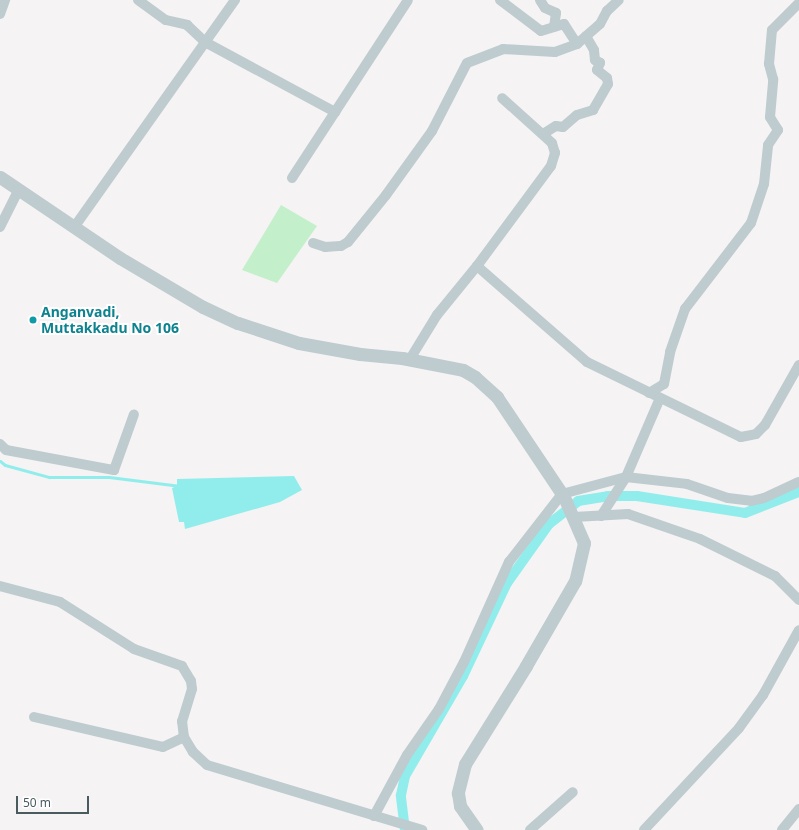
<!DOCTYPE html>
<style>
body{margin:0}
#map{position:relative;width:799px;height:830px;overflow:hidden;background:#f5f3f3;font-family:"Noto Sans",sans-serif}
div>[style]{position:absolute}
.green>*{inset:0;background:#c3f0cb}
.water>*{inset:0;background:#91edec}
.stream>*{height:3px;margin:-1.5px;padding:0 1.5px;transform-origin:1.5px;border-radius:1.5px;background:#91edec}
.canal>*{height:10px;margin:-5px;padding:0 5px;transform-origin:5px;border-radius:5px;background:#91edec}
.minor>*{height:10px;margin:-5px;padding:0 5px;transform-origin:5px;border-radius:5px;background:#becbcf}
.tertiary>*{height:13px;margin:-6.5px;padding:0 6.5px;transform-origin:6.5px;border-radius:6.5px;background:#becbcf}
.dots>*{width:11px;height:11px;translate:-50% -50%;box-sizing:border-box;border:2px solid #fff;border-radius:50%}
span{translate:-50% -50%;white-space:nowrap;text-align:center;line-height:1.15;-webkit-text-stroke:4px #fff;paint-order:stroke}
.culture-label{font-size:14px;color:#0d838f;font-weight:700}
.left{translate:0 -50%;text-align:left}
.scale{position:absolute;left:16px;top:796px;width:73px;height:18px;box-sizing:border-box;border:2px solid #4a5b60;border-top:0;padding-left:5px;font-size:12px;line-height:14px;white-space:nowrap;color:#4a5b60;-webkit-text-stroke:3px #fff;paint-order:stroke}
</style>
<div id="map">
<div class="green">
<div style="clip-path:polygon(281px 205px,317px 226px,277px 283px,242px 270px)"></div>
</div>
<div class="water">
<div style="clip-path:polygon(294px 476px,302px 490px,280px 502px,185px 529px,184px 522px,179px 522px,172px 488px,177px 486px,177px 479px)"></div>
</div>
<div class="stream">
<div style="left:0;top:461px;width:6px;rotate:39deg"></div>
<div style="left:5px;top:465px;width:46px;rotate:15.3deg"></div>
<div style="left:49px;top:477px;width:60px"></div>
<div style="left:109px;top:477px;width:72px;rotate:7.2deg"></div>
</div>
<div class="canal">
<div style="left:405px;top:830px;width:35px;rotate:-97deg"></div>
<div style="left:401px;top:795px;width:19px;rotate:-78deg"></div>
<div style="left:405px;top:776px;width:116px;rotate:-59.9deg"></div>
<div style="left:463px;top:676px;width:103px;rotate:-64.7deg"></div>
<div style="left:507px;top:583px;width:72px;rotate:-54.6deg"></div>
<div style="left:549px;top:524px;width:37px;rotate:-38deg"></div>
<div style="left:578px;top:501px;width:30px;rotate:-9deg"></div>
<div style="left:608px;top:496px;width:29px"></div>
<div style="left:637px;top:496px;width:109px;rotate:8.9deg"></div>
<div style="left:745px;top:513px;width:58px;rotate:-21.3deg"></div>
</div>
<div class="minor">
<div style="left:138px;top:0;width:34px;rotate:36deg"></div>
<div style="left:166px;top:20px;width:22px;rotate:13deg"></div>
<div style="left:187px;top:25px;width:25px;rotate:43deg"></div>
<div style="left:205px;top:42px;width:148px;rotate:28.3deg"></div>
<div style="left:500px;top:0;width:51px;rotate:37.1deg"></div>
<div style="left:541px;top:31px;width:24px;rotate:-17deg"></div>
<div style="left:564px;top:24px;width:24px;rotate:57deg"></div>
<div style="left:540px;top:0;width:9px;rotate:58deg"></div>
<div style="left:545px;top:8px;width:12px;rotate:24deg"></div>
<div style="left:556px;top:13px;width:14px;rotate:98deg"></div>
<div style="left:0;top:14px;width:15px;rotate:-70deg"></div>
<div style="left:543px;top:134px;width:15px;rotate:-32deg"></div>
<div style="left:556px;top:126px;width:7px;rotate:8deg"></div>
<div style="left:563px;top:127px;width:18px;rotate:-41deg"></div>
<div style="left:577px;top:115px;width:17px;rotate:-17deg"></div>
<div style="left:593px;top:110px;width:30px;rotate:-60deg"></div>
<div style="left:608px;top:84px;width:6px;rotate:-99deg"></div>
<div style="left:607px;top:78px;width:13px;rotate:-141deg"></div>
<div style="left:597px;top:70px;width:8px;rotate:-67deg"></div>
<div style="left:600px;top:63px;width:6px;rotate:-149deg"></div>
<div style="left:595px;top:60px;width:10px;rotate:-96deg"></div>
<div style="left:594px;top:50px;width:16px;rotate:-120deg"></div>
<div style="left:292px;top:178px;width:212px;rotate:-56.9deg"></div>
<div style="left:75px;top:226px;width:277px;rotate:-54.7deg"></div>
<div style="left:0;top:227px;width:40px;rotate:-63.4deg"></div>
<div style="left:313px;top:243px;width:13px;rotate:18deg"></div>
<div style="left:325px;top:247px;width:16px;rotate:-4deg"></div>
<div style="left:341px;top:246px;width:8px;rotate:-30deg"></div>
<div style="left:348px;top:242px;width:60px;rotate:-51deg"></div>
<div style="left:386px;top:195px;width:79px;rotate:-54.3deg"></div>
<div style="left:432px;top:131px;width:76px;rotate:-62.8deg"></div>
<div style="left:467px;top:63px;width:39px;rotate:-21deg"></div>
<div style="left:503px;top:49px;width:52px;rotate:3.3deg"></div>
<div style="left:555px;top:52px;width:23px;rotate:-20deg"></div>
<div style="left:577px;top:44px;width:30px;rotate:-41deg"></div>
<div style="left:600px;top:24px;width:15px;rotate:-62deg"></div>
<div style="left:607px;top:11px;width:16px;rotate:-43deg"></div>
<div style="left:477px;top:266px;width:146px;rotate:41.1deg"></div>
<div style="left:587px;top:362px;width:171px;rotate:26deg"></div>
<div style="left:741px;top:437px;width:15px;rotate:-11deg"></div>
<div style="left:756px;top:434px;width:13px;rotate:-45deg"></div>
<div style="left:765px;top:425px;width:69px;rotate:-60.5deg"></div>
<div style="left:410px;top:359px;width:52px;rotate:-58.5deg"></div>
<div style="left:437px;top:315px;width:63px;rotate:-50.8deg"></div>
<div style="left:477px;top:266px;width:124px;rotate:-53.5deg"></div>
<div style="left:551px;top:166px;width:14px;rotate:-73deg"></div>
<div style="left:555px;top:153px;width:10px;rotate:-107deg"></div>
<div style="left:552px;top:143px;width:67px;rotate:-138deg"></div>
<div style="left:649px;top:393px;width:17px;rotate:-31deg"></div>
<div style="left:664px;top:384px;width:33px;rotate:-79deg"></div>
<div style="left:670px;top:352px;width:46px;rotate:-70.8deg"></div>
<div style="left:685px;top:309px;width:108px;rotate:-52.5deg"></div>
<div style="left:751px;top:223px;width:41px;rotate:-71.6deg"></div>
<div style="left:764px;top:184px;width:39px;rotate:-84deg"></div>
<div style="left:768px;top:145px;width:18px;rotate:-56deg"></div>
<div style="left:778px;top:130px;width:15px;rotate:-122deg"></div>
<div style="left:770px;top:117px;width:38px;rotate:-85deg"></div>
<div style="left:773px;top:79px;width:16px;rotate:-105deg"></div>
<div style="left:769px;top:64px;width:34px;rotate:-85deg"></div>
<div style="left:772px;top:30px;width:37px;rotate:-45deg"></div>
<div style="left:0;top:444px;width:8px;rotate:45deg"></div>
<div style="left:6px;top:450px;width:110px;rotate:10.5deg"></div>
<div style="left:114px;top:470px;width:59px;rotate:-70.3deg"></div>
<div style="left:601px;top:516px;width:46px;rotate:-57.3deg"></div>
<div style="left:626px;top:477px;width:86px;rotate:-66.7deg"></div>
<div style="left:574px;top:517px;width:54px;rotate:-3.2deg"></div>
<div style="left:628px;top:514px;width:76px;rotate:19.1deg"></div>
<div style="left:700px;top:539px;width:84px;rotate:26.3deg"></div>
<div style="left:775px;top:576px;width:34px;rotate:45deg"></div>
<div style="left:0;top:586px;width:62px;rotate:14.9deg"></div>
<div style="left:60px;top:602px;width:88px;rotate:32.4deg"></div>
<div style="left:134px;top:649px;width:51px;rotate:19.5deg"></div>
<div style="left:182px;top:666px;width:17px;rotate:59deg"></div>
<div style="left:191px;top:681px;width:8px;rotate:83deg"></div>
<div style="left:192px;top:689px;width:34px;rotate:107deg"></div>
<div style="left:182px;top:721px;width:16px;rotate:83deg"></div>
<div style="left:184px;top:737px;width:17px;rotate:59deg"></div>
<div style="left:193px;top:752px;width:19px;rotate:43deg"></div>
<div style="left:207px;top:765px;width:225px;rotate:16.8deg"></div>
<div style="left:34px;top:717px;width:132px;rotate:13.1deg"></div>
<div style="left:163px;top:747px;width:23px;rotate:-25deg"></div>
<div style="left:374px;top:816px;width:69px;rotate:-61.6deg"></div>
<div style="left:407px;top:755px;width:56px;rotate:-55.2deg"></div>
<div style="left:439px;top:709px;width:53px;rotate:-62deg"></div>
<div style="left:464px;top:662px;width:110px;rotate:-65.8deg"></div>
<div style="left:509px;top:562px;width:86px;rotate:-52.1deg"></div>
<div style="left:562px;top:494px;width:66px;rotate:-14.9deg"></div>
<div style="left:626px;top:477px;width:61px;rotate:6.5deg"></div>
<div style="left:687px;top:484px;width:43px;rotate:18.9deg"></div>
<div style="left:728px;top:498px;width:23px;rotate:7deg"></div>
<div style="left:751px;top:501px;width:13px;rotate:-13deg"></div>
<div style="left:764px;top:498px;width:38px;rotate:-25deg"></div>
<div style="left:530px;top:830px;width:57px;rotate:-41.5deg"></div>
<div style="left:644px;top:830px;width:139px;rotate:-47deg"></div>
<div style="left:739px;top:728px;width:41px;rotate:-54deg"></div>
<div style="left:763px;top:695px;width:74px;rotate:-61deg"></div>
<div style="left:782px;top:830px;width:27px;rotate:-51deg"></div>
</div>
<div class="tertiary">
<div style="left:0;top:177px;width:145px;rotate:34deg"></div>
<div style="left:120px;top:258px;width:96px;rotate:30.6deg"></div>
<div style="left:203px;top:307px;width:38px;rotate:25deg"></div>
<div style="left:238px;top:323px;width:64px;rotate:18.2deg"></div>
<div style="left:299px;top:343px;width:62px;rotate:10.2deg"></div>
<div style="left:360px;top:354px;width:42px;rotate:5.4deg"></div>
<div style="left:402px;top:358px;width:62px;rotate:11.1deg"></div>
<div style="left:463px;top:370px;width:14px;rotate:30deg"></div>
<div style="left:475px;top:377px;width:30px;rotate:42deg"></div>
<div style="left:497px;top:397px;width:120px;rotate:56.2deg"></div>
<div style="left:564px;top:497px;width:50px;rotate:66.5deg"></div>
<div style="left:584px;top:543px;width:39px;rotate:103deg"></div>
<div style="left:575px;top:581px;width:98px;rotate:120deg"></div>
<div style="left:526px;top:666px;width:115px;rotate:121.9deg"></div>
<div style="left:465px;top:764px;width:30px;rotate:104deg"></div>
<div style="left:458px;top:793px;width:13px;rotate:81deg"></div>
<div style="left:460px;top:806px;width:29px;rotate:55deg"></div>
</div>
<div class="dots">
<div style="left:33px;top:320px;background:#0f9aa8"></div>
</div>
<div class="culture-label">
<span class="left" style="left:41px;top:320px">Anganvadi,<br>Muttakkadu No 106</span>
</div>
<div class="scale">50 m</div>
</div>
